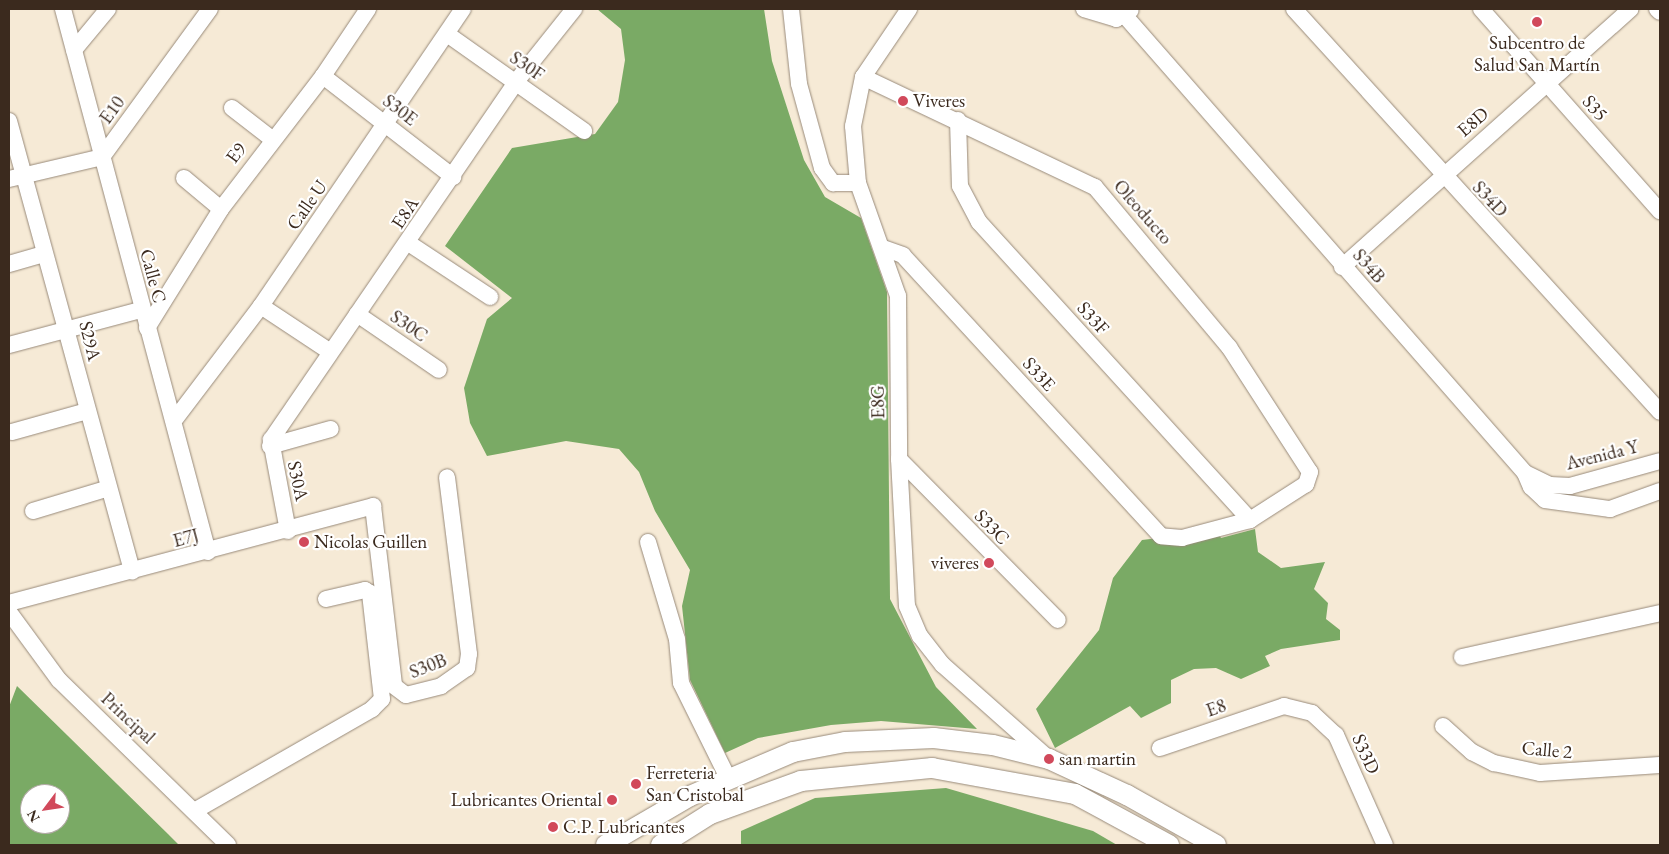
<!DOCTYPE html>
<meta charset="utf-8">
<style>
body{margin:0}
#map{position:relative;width:1669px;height:854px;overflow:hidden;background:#f6ead6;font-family:"EB Garamond",serif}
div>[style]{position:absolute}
.forest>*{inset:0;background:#7aaa65}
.roads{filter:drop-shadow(0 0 1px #988a7a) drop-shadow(0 0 1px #988a7a)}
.minor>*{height:16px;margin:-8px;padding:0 8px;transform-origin:8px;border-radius:8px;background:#fff}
.major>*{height:20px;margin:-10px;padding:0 10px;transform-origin:10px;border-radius:10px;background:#fff}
.dots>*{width:14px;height:14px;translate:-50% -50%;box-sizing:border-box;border:2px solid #fff;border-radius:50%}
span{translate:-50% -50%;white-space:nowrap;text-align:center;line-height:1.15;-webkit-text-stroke:4.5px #fff;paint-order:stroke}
.poi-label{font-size:19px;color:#3b2a1e}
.left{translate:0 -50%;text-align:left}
.right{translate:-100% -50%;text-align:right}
.street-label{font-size:19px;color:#3b2a1e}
.frame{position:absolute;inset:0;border:10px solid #3b2a1e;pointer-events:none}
.north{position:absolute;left:20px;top:784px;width:50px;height:50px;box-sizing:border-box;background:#fff;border:1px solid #b1aaa5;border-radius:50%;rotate:239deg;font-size:14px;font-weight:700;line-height:20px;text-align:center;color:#3b2a1e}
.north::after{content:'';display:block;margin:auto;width:18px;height:22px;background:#d1495b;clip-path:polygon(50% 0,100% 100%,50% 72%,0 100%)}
</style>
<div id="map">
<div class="forest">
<div style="clip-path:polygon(597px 9px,764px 9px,772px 61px,804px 160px,825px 197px,861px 218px,887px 292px,890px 599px,936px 687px,977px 729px,881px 721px,831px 725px,758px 738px,725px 753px,690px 680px,682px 606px,690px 570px,655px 511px,639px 472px,619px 449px,566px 441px,487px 456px,470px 423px,464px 388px,487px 319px,512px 298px,445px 246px,512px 148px,595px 134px,618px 102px,625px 60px,621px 29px)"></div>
<div style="clip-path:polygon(1255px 529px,1258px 552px,1281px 568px,1325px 562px,1314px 589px,1328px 603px,1326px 619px,1340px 630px,1340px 640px,1281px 649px,1265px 656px,1270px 666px,1241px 679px,1216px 668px,1194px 669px,1171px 680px,1171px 703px,1141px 718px,1130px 706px,1055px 748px,1036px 709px,1099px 630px,1113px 578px,1142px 540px,1217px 531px,1221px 538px)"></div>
<div style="clip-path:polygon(evenodd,17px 686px,168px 834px,179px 845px,9px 845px,9px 707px,17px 686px,30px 794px,60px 794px,60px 824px,30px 824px,30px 794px)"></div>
<div style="clip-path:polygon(946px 788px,1093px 831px,1117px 845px,741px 845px,741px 831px,815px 798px)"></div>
</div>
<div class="roads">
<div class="minor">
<div style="left:63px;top:9px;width:562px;rotate:75.05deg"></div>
<div style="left:791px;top:9px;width:75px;rotate:83.9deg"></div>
<div style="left:799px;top:84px;width:87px;rotate:74.7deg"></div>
<div style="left:822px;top:168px;width:19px;rotate:54deg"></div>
<div style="left:833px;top:183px;width:25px"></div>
<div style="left:909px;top:9px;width:82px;rotate:124.1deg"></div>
<div style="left:863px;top:77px;width:50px;rotate:101.5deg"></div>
<div style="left:853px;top:126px;width:57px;rotate:85deg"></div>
<div style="left:858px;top:183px;width:120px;rotate:70.5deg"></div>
<div style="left:898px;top:296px;width:163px;rotate:89.6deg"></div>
<div style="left:899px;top:459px;width:147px;rotate:86.9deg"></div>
<div style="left:907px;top:606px;width:33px;rotate:67deg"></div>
<div style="left:920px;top:636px;width:37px;rotate:52deg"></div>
<div style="left:943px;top:665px;width:142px;rotate:41.6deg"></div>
<div style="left:1084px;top:9px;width:34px;rotate:17deg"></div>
<div style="left:1116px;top:19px;width:17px;rotate:-31deg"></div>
<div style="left:1119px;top:9px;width:617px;rotate:48.81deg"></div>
<div style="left:1525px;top:473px;width:15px;rotate:67deg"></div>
<div style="left:1531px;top:487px;width:19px;rotate:43deg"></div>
<div style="left:1545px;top:500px;width:66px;rotate:7.9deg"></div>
<div style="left:1610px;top:509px;width:53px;rotate:-19.8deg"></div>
<div style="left:1294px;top:9px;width:544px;rotate:47.75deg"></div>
<div style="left:1481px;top:9px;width:270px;rotate:48.5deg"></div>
<div style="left:1657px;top:9px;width:4px;rotate:45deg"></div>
<div style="left:447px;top:34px;width:168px;rotate:35.3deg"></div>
<div style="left:74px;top:50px;width:53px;rotate:-50.3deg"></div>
<div style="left:323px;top:76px;width:165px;rotate:37.8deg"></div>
<div style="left:863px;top:77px;width:257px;rotate:25.4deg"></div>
<div style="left:1095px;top:187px;width:209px;rotate:50.1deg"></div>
<div style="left:1229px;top:347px;width:149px;rotate:57.1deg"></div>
<div style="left:1310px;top:472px;width:13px;rotate:108deg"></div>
<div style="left:1306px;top:484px;width:67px;rotate:147.3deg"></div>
<div style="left:1250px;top:520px;width:70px;rotate:165.2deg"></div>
<div style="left:1182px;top:538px;width:21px;rotate:-175deg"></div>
<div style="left:1161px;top:536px;width:381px;rotate:-132.6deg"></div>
<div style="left:903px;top:255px;width:21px;rotate:-161deg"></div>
<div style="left:232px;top:108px;width:51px;rotate:37.8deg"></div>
<div style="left:958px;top:120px;width:66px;rotate:88.3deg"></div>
<div style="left:960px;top:186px;width:41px;rotate:62.2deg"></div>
<div style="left:979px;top:222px;width:403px;rotate:47.7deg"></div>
<div style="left:9px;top:121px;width:467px;rotate:74.7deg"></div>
<div style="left:184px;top:178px;width:48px;rotate:40deg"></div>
<div style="left:9px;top:179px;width:96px;rotate:-13.3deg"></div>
<div style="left:102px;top:157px;width:183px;rotate:-53.9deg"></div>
<div style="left:410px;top:244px;width:96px;rotate:33.5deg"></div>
<div style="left:9px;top:264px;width:37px;rotate:-16deg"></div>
<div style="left:1342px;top:267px;width:387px;rotate:-41.8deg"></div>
<div style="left:261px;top:306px;width:82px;rotate:33.5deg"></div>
<div style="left:357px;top:314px;width:99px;rotate:34.3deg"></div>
<div style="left:147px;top:328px;width:140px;rotate:-58.1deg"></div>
<div style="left:221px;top:209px;width:168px;rotate:-52.5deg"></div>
<div style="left:323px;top:76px;width:81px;rotate:-56.1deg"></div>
<div style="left:9px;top:345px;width:137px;rotate:-14.9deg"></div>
<div style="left:176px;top:418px;width:141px;rotate:-52.8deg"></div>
<div style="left:261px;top:306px;width:359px;rotate:-55.8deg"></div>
<div style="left:12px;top:432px;width:78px;rotate:-15.6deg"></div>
<div style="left:270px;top:446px;width:63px;rotate:-15.6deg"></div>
<div style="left:899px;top:459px;width:226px;rotate:45.4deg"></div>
<div style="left:1525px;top:473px;width:28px;rotate:26deg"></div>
<div style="left:1550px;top:485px;width:20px;rotate:3deg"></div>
<div style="left:1570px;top:486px;width:93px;rotate:-15.5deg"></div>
<div style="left:33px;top:511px;width:79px;rotate:-16.8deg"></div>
<div style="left:288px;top:531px;width:93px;rotate:-100.6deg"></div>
<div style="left:271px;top:440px;width:432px;rotate:-55.6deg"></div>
<div style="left:515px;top:83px;width:95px;rotate:-51.4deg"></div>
<div style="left:648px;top:542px;width:101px;rotate:73.4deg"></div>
<div style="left:677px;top:639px;width:44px;rotate:84.8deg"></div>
<div style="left:681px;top:683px;width:106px;rotate:63.7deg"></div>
<div style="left:9px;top:603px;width:377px;rotate:-14.9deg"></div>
<div style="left:373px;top:506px;width:181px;rotate:83.3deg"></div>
<div style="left:394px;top:686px;width:15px;rotate:37deg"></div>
<div style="left:406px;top:695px;width:36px;rotate:-14deg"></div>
<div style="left:441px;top:686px;width:32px;rotate:-35deg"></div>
<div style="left:467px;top:668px;width:14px;rotate:-82deg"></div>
<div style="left:469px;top:654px;width:178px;rotate:-97.1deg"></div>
<div style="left:9px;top:612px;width:84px;rotate:53.7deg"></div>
<div style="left:59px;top:680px;width:236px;rotate:44.3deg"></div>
<div style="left:1462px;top:657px;width:203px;rotate:-12.5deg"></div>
<div style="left:1443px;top:726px;width:39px;rotate:42deg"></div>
<div style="left:1472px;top:752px;width:25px;rotate:27deg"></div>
<div style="left:1494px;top:763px;width:47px;rotate:12.3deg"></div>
<div style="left:1540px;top:773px;width:120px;rotate:-3.8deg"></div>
<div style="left:1160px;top:748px;width:131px;rotate:-18.7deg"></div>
<div style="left:1284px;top:706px;width:29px;rotate:14deg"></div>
<div style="left:1312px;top:713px;width:33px;rotate:43deg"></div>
<div style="left:1336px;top:735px;width:120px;rotate:66deg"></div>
<div style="left:196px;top:810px;width:203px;rotate:-29.8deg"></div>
<div style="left:372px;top:709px;width:14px;rotate:-45deg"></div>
<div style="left:382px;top:699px;width:107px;rotate:-96.5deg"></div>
<div style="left:370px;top:593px;width:6px;rotate:-149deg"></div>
<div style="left:365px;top:590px;width:40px;rotate:167deg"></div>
</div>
<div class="major">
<div style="left:606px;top:845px;width:97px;rotate:-30.3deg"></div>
<div style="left:690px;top:796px;width:112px;rotate:-23.1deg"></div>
<div style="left:793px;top:752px;width:53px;rotate:-10.9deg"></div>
<div style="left:845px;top:742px;width:89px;rotate:-2.6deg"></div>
<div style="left:934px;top:738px;width:59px;rotate:6.8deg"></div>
<div style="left:993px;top:745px;width:58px;rotate:14deg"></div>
<div style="left:1049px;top:759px;width:86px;rotate:24.8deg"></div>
<div style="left:1127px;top:795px;width:102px;rotate:29.3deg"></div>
<div style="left:661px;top:845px;width:58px;rotate:-32.3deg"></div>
<div style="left:710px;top:814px;width:97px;rotate:-19.9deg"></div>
<div style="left:801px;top:781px;width:132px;rotate:-5.7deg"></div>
<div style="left:932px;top:768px;width:145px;rotate:10.3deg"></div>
<div style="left:1075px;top:794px;width:107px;rotate:28.5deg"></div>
</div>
</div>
<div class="dots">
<div style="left:1537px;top:22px;background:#d1495b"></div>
<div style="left:903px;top:101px;background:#d1495b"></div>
<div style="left:304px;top:542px;background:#d1495b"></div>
<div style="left:989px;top:563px;background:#d1495b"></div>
<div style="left:1049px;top:759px;background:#d1495b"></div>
<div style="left:636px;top:784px;background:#d1495b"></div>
<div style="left:612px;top:800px;background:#d1495b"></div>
<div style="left:553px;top:827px;background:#d1495b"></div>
</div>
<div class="poi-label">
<span style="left:1537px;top:54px">Subcentro de<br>Salud San Martín</span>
<span class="left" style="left:913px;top:101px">Viveres</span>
<span class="left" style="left:314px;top:542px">Nicolas Guillen</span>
<span class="right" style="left:979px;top:563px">viveres</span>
<span class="left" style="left:1059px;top:759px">san martin</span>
<span class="left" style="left:646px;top:784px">Ferreteria<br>San Cristobal</span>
<span class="right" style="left:602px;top:800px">Lubricantes Oriental</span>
<span class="left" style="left:563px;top:827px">C.P. Lubricantes</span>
</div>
<div class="street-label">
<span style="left:527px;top:66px;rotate:35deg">S30F</span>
<span style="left:1595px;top:108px;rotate:48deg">S35</span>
<span style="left:112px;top:110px;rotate:-54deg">E10</span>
<span style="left:400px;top:110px;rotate:38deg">S30E</span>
<span style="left:1473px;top:122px;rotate:-41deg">E8D</span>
<span style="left:236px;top:153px;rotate:-54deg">E9</span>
<span style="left:1490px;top:199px;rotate:47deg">S34D</span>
<span style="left:307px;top:205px;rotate:-55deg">Calle U</span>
<span style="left:1143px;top:212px;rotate:49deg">Oleoducto</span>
<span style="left:405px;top:213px;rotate:-57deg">E8A</span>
<span style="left:1369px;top:266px;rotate:49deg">S34B</span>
<span style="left:153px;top:276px;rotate:75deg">Calle C</span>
<span style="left:1093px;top:318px;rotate:48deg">S33F</span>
<span style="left:409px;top:326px;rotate:35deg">S30C</span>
<span style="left:90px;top:341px;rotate:76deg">S29A</span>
<span style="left:1039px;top:374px;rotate:48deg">S33E</span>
<span style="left:878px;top:402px;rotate:-91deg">E8G</span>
<span style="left:1602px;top:455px;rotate:-14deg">Avenida Y</span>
<span style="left:298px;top:481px;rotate:78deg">S30A</span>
<span style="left:992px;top:527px;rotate:46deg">S33C</span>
<span style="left:186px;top:538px;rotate:-15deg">E7J</span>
<span style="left:428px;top:666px;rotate:-21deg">S30B</span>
<span style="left:1216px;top:708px;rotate:-19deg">E8</span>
<span style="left:128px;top:718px;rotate:43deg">Principal</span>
<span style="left:1547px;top:750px;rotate:5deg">Calle 2</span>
<span style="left:1366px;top:754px;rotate:66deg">S33D</span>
</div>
<div class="frame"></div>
<div class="north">N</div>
</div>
